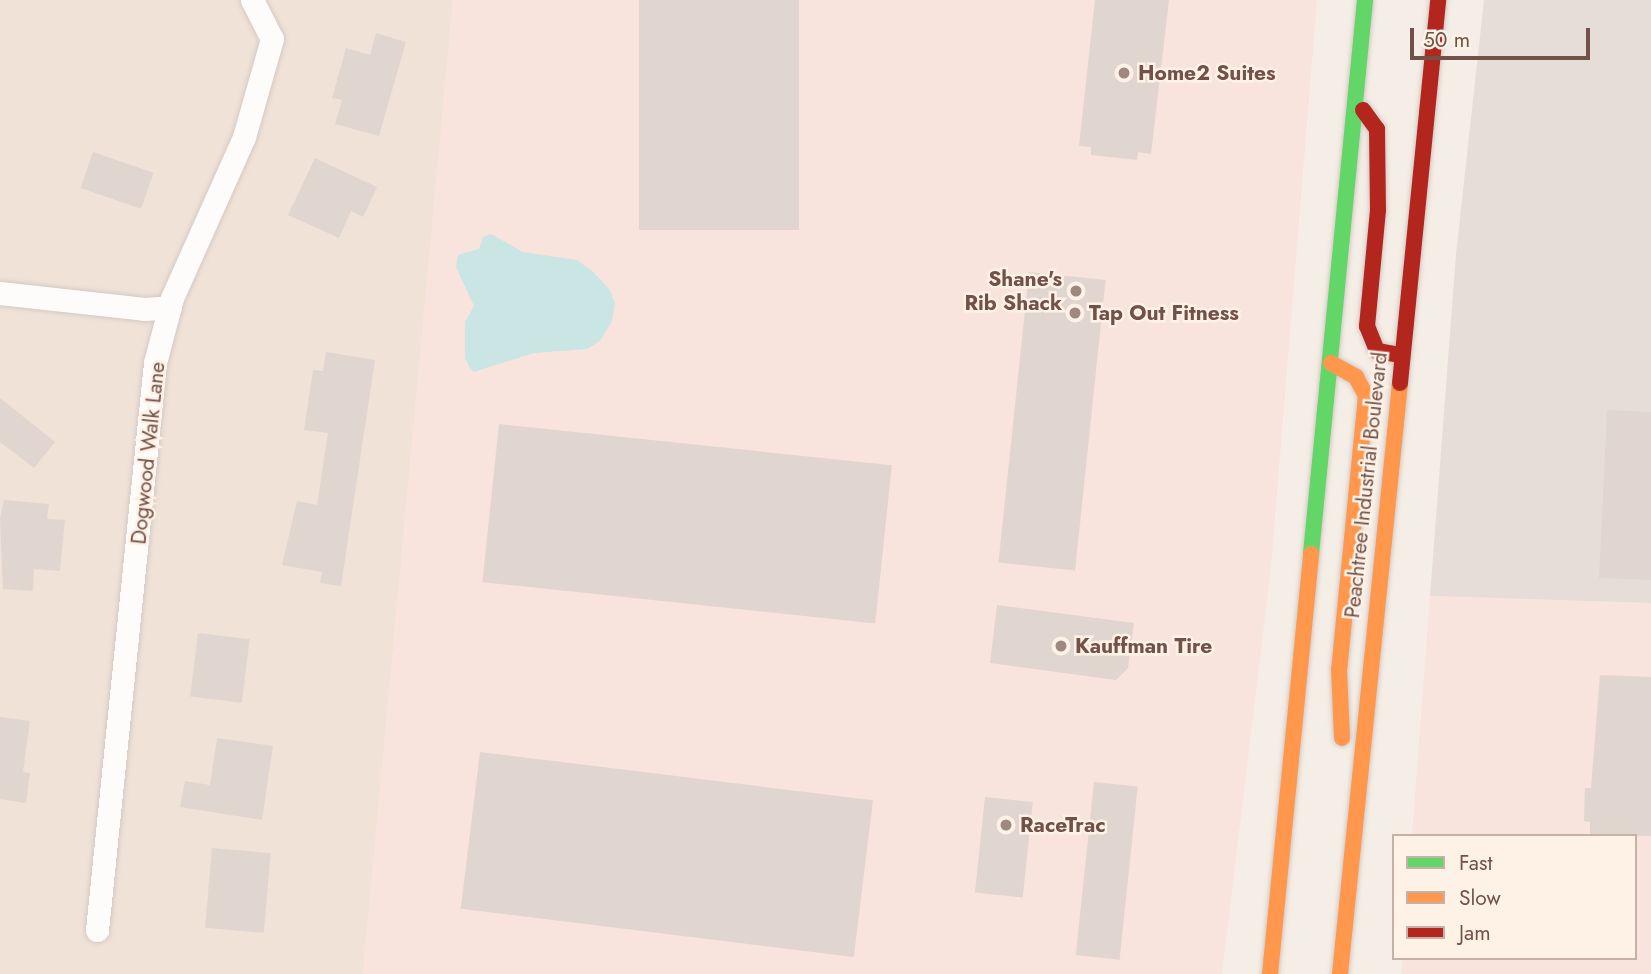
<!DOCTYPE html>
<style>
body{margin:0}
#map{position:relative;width:1651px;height:974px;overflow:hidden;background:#f5eee7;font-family:Jost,sans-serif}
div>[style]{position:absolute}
.residential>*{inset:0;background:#f0e2d7}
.commercial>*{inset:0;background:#f8e3dd}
.industrial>*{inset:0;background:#e7ddd8}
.water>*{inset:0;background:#c9e6e4}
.building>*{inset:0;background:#e1d5cf;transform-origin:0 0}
.roads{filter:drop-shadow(0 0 2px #d4c9c4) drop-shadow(0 0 2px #d4c9c4)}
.street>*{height:23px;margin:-11.5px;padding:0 11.5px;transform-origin:11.5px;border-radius:11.5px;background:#fefcfb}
.fast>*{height:16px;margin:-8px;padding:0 8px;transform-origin:8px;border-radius:8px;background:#63d668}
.slow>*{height:16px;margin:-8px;padding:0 8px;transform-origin:8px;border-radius:8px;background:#ff974d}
.jam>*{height:16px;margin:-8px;padding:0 8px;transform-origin:8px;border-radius:8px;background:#b3261e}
.dots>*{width:19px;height:19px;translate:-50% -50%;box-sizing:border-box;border:4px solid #fef1e6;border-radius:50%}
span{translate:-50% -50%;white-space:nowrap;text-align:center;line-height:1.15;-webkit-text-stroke:5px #fef1e6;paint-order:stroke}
.poi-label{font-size:21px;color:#715149;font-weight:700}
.left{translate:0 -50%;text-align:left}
.right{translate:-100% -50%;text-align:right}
.street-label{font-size:21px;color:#715149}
.legend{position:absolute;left:1392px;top:834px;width:245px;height:126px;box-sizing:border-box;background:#fef1e6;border:2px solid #c6b1a7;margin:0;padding:9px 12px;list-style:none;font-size:21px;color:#715149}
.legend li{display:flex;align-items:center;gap:14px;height:35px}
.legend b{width:35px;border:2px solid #c6b1a7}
.scale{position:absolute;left:1410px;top:28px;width:180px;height:32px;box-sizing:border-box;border:4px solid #715149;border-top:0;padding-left:9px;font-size:21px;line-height:24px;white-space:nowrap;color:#715149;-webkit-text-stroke:5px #fef1e6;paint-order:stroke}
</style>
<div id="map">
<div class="residential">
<div style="clip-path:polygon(0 0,453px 0,363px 974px,0 974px)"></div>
</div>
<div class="commercial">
<div style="clip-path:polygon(453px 0,1317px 0,1271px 567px,1222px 974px,363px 974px)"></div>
<div style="clip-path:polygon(1430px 596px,1651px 603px,1651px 974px,1401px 974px,1403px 958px,1635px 958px,1635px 836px,1412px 836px)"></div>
</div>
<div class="industrial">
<div style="clip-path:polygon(1484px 0,1651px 0,1651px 603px,1430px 596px,1456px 254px)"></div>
</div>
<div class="water">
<div style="clip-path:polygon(491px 234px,523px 252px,577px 260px,593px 272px,610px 290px,615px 304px,612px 321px,600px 341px,587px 349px,534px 353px,474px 372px,470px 368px,465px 358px,465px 322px,474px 306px,456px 267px,458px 255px,479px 249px,483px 237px)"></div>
</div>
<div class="building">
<div style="left:639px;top:0;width:160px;height:230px"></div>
<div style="clip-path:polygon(1095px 0,1169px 0,1151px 154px,1138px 152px,1137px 160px,1091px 155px,1091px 147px,1079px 146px)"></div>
<div style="clip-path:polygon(376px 33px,406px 42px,379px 136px,335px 124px,342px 100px,332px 98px,346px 48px,370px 55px)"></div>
<div style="left:93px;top:152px;width:64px;height:38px;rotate:19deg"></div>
<div style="clip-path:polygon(315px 158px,377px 187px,363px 217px,351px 211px,339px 238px,288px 215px)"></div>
<div style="left:1029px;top:272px;width:77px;height:292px;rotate:6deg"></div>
<div style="clip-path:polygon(326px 352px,375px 360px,341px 586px,320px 583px,322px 572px,282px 565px,297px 501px,317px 505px,328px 433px,304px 430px,313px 370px,323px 371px)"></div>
<div style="clip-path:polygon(0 398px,55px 442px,34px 468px,0 442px)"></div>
<div style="clip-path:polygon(1607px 410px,1651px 412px,1651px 580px,1599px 578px)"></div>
<div style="left:499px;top:424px;width:395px;height:159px;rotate:6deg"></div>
<div style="clip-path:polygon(4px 500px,49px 504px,47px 519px,65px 520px,60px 571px,34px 569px,33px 591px,3px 589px,0 519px)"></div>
<div style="clip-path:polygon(997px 605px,1134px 623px,1128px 668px,1116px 680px,990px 663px)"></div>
<div style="left:198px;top:633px;width:52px;height:64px;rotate:7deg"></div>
<div style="clip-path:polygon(1600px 675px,1651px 677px,1651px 836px,1590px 836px,1590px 822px,1584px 821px,1585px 788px,1591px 788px)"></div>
<div style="clip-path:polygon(0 717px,30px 721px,23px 772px,30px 773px,26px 803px,0 799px)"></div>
<div style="clip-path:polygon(217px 738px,273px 746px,262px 820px,180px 807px,185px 781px,210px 785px)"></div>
<div style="left:480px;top:752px;width:396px;height:158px;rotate:7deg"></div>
<div style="left:1094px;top:782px;width:44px;height:174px;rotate:6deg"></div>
<div style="left:985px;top:797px;width:48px;height:96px;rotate:6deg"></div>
<div style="left:212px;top:848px;width:59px;height:80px;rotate:5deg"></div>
</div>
<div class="roads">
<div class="street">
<div style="left:0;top:293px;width:145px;rotate:6.3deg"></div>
<div style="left:144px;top:309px;width:26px;rotate:-4deg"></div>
<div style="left:97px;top:930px;width:570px;rotate:-84.16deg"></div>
<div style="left:155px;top:363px;width:67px;rotate:-75.3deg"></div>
<div style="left:172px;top:298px;width:176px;rotate:-65.9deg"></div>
<div style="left:244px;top:137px;width:102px;rotate:-74.1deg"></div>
<div style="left:272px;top:39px;width:44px;rotate:-117.1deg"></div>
</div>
<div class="fast">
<div style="left:1311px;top:554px;width:557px;rotate:-84.43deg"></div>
</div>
<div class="slow">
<div style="left:1331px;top:363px;width:29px;rotate:29deg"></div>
<div style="left:1356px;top:377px;width:21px;rotate:62deg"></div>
<div style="left:1366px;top:396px;width:274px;rotate:95.6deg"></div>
<div style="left:1339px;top:669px;width:69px;rotate:87.5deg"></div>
<div style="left:1270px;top:974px;width:422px;rotate:-84.4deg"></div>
<div style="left:1340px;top:974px;width:594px;rotate:-84.2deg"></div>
</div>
<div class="jam">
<div style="left:1363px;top:110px;width:24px;rotate:54deg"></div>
<div style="left:1377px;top:129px;width:81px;rotate:89.3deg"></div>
<div style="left:1378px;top:210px;width:117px;rotate:95.4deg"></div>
<div style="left:1367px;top:326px;width:27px;rotate:68deg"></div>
<div style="left:1377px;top:351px;width:23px;rotate:10deg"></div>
<div style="left:1400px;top:383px;width:385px;rotate:-84.3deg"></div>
</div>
</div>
<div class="dots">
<div style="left:1124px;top:73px;background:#9f8880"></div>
<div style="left:1076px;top:291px;background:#9f8880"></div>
<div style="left:1075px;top:313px;background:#9f8880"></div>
<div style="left:1061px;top:646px;background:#9f8880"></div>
<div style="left:1006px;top:825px;background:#9f8880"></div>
</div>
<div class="poi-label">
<span class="left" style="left:1138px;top:73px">Home2 Suites</span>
<span class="right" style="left:1062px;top:291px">Shane's<br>Rib Shack</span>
<span class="left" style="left:1089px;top:313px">Tap Out Fitness</span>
<span class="left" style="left:1075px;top:646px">Kauffman Tire</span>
<span class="left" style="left:1020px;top:825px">RaceTrac</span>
</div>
<div class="street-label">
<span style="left:148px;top:453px;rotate:-84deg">Dogwood Walk Lane</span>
<span style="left:1366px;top:485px;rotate:-84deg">Peachtree Industrial Boulevard</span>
</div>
<ul class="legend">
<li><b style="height:9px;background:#63d668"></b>Fast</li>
<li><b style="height:9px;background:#ff974d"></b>Slow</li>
<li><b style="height:9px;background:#b3261e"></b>Jam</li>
</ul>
<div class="scale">50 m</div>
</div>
